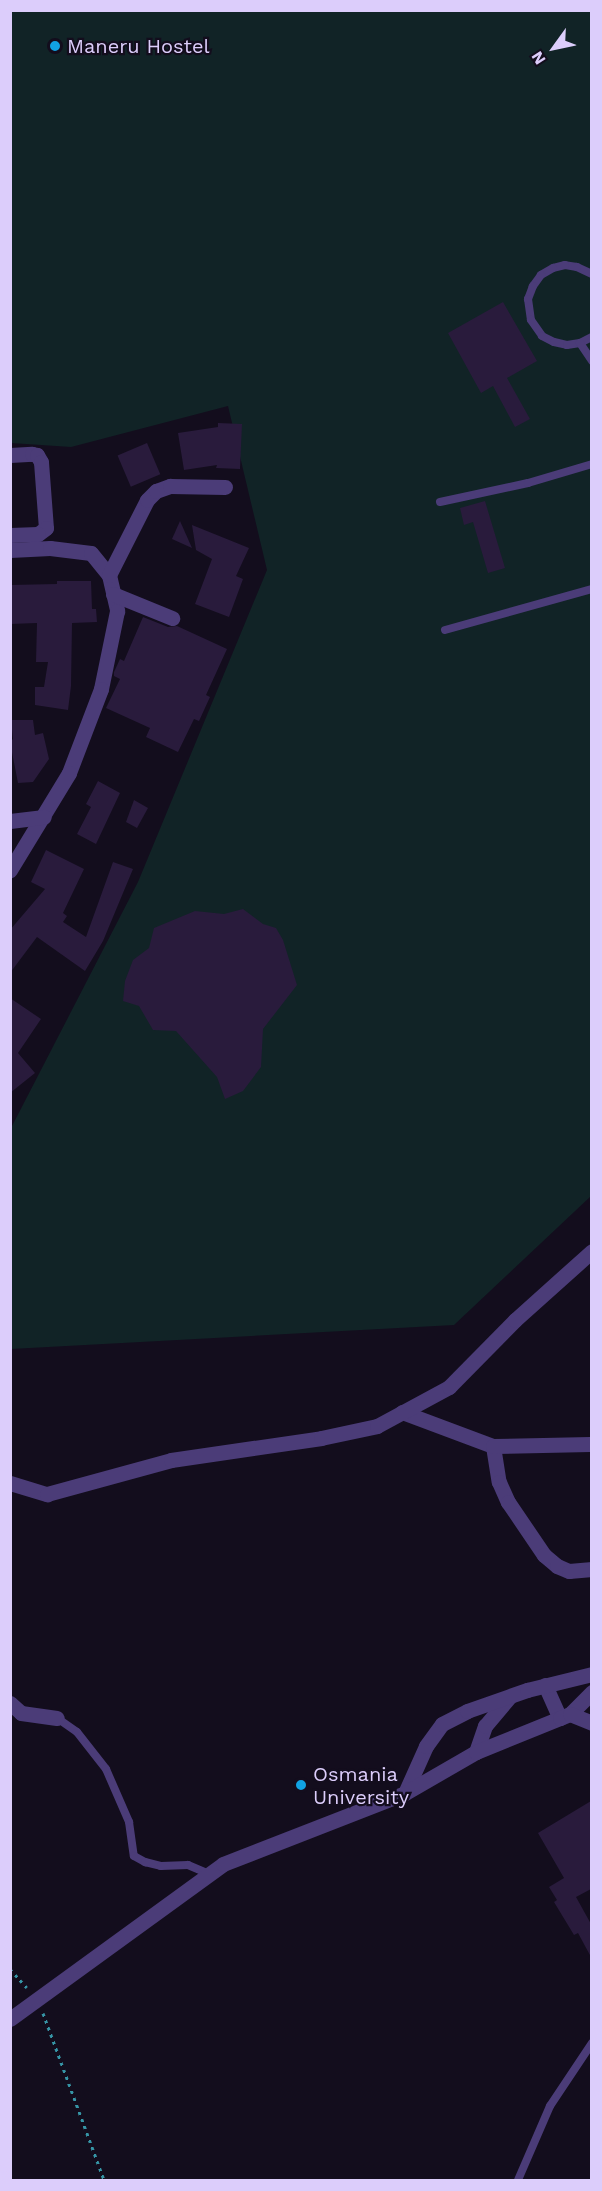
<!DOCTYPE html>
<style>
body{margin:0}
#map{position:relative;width:602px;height:2191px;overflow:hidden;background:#130d1d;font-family:"Work Sans",sans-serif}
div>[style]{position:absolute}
.green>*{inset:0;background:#112326}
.building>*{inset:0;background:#291b3c;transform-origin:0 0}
.path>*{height:3px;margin-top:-1.5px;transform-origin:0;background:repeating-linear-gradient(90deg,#3695a6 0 3px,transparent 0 7.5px)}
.service>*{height:8px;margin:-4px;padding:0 4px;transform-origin:4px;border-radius:4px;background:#4b3c78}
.minor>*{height:15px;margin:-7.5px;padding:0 7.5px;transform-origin:7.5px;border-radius:7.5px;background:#4b3c78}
.dots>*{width:16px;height:16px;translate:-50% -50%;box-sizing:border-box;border:3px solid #130d1d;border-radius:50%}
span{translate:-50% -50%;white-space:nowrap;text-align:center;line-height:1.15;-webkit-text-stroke:4.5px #130d1d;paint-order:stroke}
.poi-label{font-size:20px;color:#dccdfb}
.left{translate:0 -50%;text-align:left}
.frame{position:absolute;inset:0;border:12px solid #dccdfb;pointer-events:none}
.north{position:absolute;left:524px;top:18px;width:60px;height:60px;-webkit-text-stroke:4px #130d1d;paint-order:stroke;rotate:237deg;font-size:16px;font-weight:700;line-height:24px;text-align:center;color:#dccdfb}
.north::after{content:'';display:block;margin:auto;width:21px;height:27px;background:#dccdfb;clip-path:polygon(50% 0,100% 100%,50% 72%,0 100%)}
</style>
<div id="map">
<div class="green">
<div style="clip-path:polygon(11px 11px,591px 11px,591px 1196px,454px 1325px,11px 1349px,11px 1128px,138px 882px,267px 570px,228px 406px,71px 447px,11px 443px)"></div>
</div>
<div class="building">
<div style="clip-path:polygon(503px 302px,537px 361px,507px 378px,530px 419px,515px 427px,493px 386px,481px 393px,448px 333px)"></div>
<div style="clip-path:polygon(218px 423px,242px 424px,240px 469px,216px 468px,217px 465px,184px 470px,178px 433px,218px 427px)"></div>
<div style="left:147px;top:443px;width:34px;height:32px;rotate:67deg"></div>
<div style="clip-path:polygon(485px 501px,505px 568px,488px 573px,473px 522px,464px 525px,460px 508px)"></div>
<div style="clip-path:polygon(180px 521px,192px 548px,172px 539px)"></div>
<div style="clip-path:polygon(192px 525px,249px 548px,236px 576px,243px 579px,229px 617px,195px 604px,212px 559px,196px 550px)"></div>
<div style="clip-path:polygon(57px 581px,91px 581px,92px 609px,96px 609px,97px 622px,72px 623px,71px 686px,68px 710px,35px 705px,35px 687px,44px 687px,48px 662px,36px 662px,37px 623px,10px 624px,10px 585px,57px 584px)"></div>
<div style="clip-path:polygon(143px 617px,168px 627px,177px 626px,227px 649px,206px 695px,210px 697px,199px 721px,194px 719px,178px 752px,146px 737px,150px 728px,106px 708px,120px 679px,114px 676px,114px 672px,120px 659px,124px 661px)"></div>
<div style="clip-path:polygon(11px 720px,33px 720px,35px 735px,43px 733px,49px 759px,33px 782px,18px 783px,10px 742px,13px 739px)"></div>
<div style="clip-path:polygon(98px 781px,120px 793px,96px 844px,77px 834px,91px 807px,86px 804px)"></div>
<div style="clip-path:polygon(134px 800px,148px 808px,137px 828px,126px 822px)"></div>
<div style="clip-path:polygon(46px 850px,84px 869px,63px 913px,67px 916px,63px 922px,86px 937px,113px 862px,133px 869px,103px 941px,85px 971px,37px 937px,10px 973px,10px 930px,45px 889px,31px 882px)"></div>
<div style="clip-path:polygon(243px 909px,263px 924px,276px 928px,283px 940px,297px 985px,263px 1029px,261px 1067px,243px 1091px,225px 1099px,217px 1077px,176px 1031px,153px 1030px,139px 1006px,123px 1001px,125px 981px,133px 960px,149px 948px,154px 928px,195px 911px,224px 914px)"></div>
<div style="clip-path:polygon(10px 998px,41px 1019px,18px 1053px,35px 1073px,10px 1093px)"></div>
<div style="clip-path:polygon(591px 1801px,591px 1889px,576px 1897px,591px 1924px,591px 1957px,578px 1933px,574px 1935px,554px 1902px,557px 1900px,549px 1887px,564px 1878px,538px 1833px)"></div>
</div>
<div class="path">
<div style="left:10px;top:1969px;width:25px;rotate:48deg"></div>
<div style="left:43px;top:2013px;width:178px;rotate:69.9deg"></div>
</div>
<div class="service">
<div style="left:592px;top:274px;width:17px;rotate:-155deg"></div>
<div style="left:577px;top:267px;width:12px;rotate:-171deg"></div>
<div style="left:565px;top:265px;width:12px;rotate:166deg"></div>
<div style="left:553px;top:268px;width:14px;rotate:150deg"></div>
<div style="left:541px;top:275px;width:14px;rotate:126deg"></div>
<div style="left:533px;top:286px;width:14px;rotate:111deg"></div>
<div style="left:528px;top:299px;width:21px;rotate:82deg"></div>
<div style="left:531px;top:320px;width:19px;rotate:55deg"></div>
<div style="left:542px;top:336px;width:13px;rotate:27deg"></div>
<div style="left:554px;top:342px;width:13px;rotate:13deg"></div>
<div style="left:567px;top:345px;width:13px;rotate:-9deg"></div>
<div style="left:580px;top:343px;width:13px;rotate:-27deg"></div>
<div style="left:580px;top:343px;width:22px;rotate:56deg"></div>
<div style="left:440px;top:502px;width:90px;rotate:-12.2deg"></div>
<div style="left:528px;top:483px;width:67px;rotate:-16.5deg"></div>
<div style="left:445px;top:630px;width:153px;rotate:-15.6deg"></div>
<div style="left:57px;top:1718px;width:24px;rotate:35deg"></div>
<div style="left:77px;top:1732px;width:47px;rotate:51.9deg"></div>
<div style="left:106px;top:1769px;width:58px;rotate:66.5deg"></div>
<div style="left:129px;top:1822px;width:34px;rotate:82deg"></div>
<div style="left:134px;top:1856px;width:13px;rotate:29deg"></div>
<div style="left:145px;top:1862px;width:16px;rotate:14deg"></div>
<div style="left:161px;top:1866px;width:27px;rotate:-2deg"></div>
<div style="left:188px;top:1865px;width:23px;rotate:23deg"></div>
<div style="left:518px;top:2180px;width:81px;rotate:-66.6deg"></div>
<div style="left:550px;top:2106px;width:76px;rotate:-56.3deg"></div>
</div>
<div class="minor">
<div style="left:10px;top:455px;width:22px;rotate:-3deg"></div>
<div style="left:32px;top:454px;width:5px;rotate:11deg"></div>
<div style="left:37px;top:455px;width:8px;rotate:60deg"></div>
<div style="left:41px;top:462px;width:66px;rotate:85.7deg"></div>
<div style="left:46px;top:528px;width:10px;rotate:143deg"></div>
<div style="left:38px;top:534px;width:28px;rotate:178deg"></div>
<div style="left:10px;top:550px;width:40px;rotate:-2.9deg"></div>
<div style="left:50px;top:548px;width:41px;rotate:7deg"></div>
<div style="left:91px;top:553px;width:28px;rotate:51deg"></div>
<div style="left:109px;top:575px;width:37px;rotate:77deg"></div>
<div style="left:117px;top:611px;width:80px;rotate:101.6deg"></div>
<div style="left:101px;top:689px;width:90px;rotate:110.9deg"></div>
<div style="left:69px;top:773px;width:114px;rotate:121.3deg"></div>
<div style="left:109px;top:575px;width:84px;rotate:-63.1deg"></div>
<div style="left:147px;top:500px;width:13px;rotate:-45deg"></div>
<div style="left:156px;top:491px;width:15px;rotate:-20deg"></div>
<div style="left:170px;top:486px;width:55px;rotate:1deg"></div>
<div style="left:113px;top:594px;width:64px;rotate:22.1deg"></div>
<div style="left:10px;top:821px;width:34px;rotate:-7deg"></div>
<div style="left:402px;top:1412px;width:97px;rotate:20.5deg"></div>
<div style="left:493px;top:1446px;width:36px;rotate:81deg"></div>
<div style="left:499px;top:1482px;width:22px;rotate:66deg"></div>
<div style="left:508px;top:1502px;width:64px;rotate:55.8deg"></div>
<div style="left:544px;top:1555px;width:17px;rotate:40deg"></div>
<div style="left:557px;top:1566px;width:13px;rotate:23deg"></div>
<div style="left:569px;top:1571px;width:23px;rotate:-5deg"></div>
<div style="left:493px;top:1446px;width:97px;rotate:-1.2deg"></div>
<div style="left:10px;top:1483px;width:39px;rotate:17deg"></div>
<div style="left:47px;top:1494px;width:129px;rotate:-15.3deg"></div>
<div style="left:171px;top:1460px;width:152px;rotate:-8.3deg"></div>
<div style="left:321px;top:1438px;width:57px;rotate:-12.1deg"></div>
<div style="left:377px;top:1426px;width:82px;rotate:-28.4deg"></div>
<div style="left:449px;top:1387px;width:94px;rotate:-45.4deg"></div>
<div style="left:515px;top:1320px;width:103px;rotate:-41.9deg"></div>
<div style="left:545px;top:1685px;width:36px;rotate:66deg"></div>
<div style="left:10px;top:1703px;width:15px;rotate:42deg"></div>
<div style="left:21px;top:1713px;width:36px;rotate:8deg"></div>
<div style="left:570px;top:1714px;width:31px;rotate:-45deg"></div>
<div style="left:476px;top:1752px;width:28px;rotate:-71deg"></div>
<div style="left:485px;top:1726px;width:39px;rotate:-50deg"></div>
<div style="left:405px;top:1793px;width:51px;rotate:-65.9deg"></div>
<div style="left:426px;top:1746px;width:27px;rotate:-54deg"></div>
<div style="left:442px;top:1724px;width:28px;rotate:-27deg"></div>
<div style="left:467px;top:1711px;width:64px;rotate:-19.3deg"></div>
<div style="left:527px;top:1690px;width:67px;rotate:-13.8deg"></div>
<div style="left:10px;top:2019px;width:263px;rotate:-36deg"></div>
<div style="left:223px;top:1864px;width:195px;rotate:-21.3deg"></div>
<div style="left:405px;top:1793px;width:82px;rotate:-30deg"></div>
<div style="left:476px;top:1752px;width:91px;rotate:-22deg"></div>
<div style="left:560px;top:1718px;width:11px;rotate:-22deg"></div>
<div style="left:570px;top:1714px;width:24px;rotate:22deg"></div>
</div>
<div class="dots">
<div style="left:55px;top:46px;background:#11a2e3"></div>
<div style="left:301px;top:1785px;background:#11a2e3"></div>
</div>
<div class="poi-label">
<span class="left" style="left:67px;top:46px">Maneru Hostel</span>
<span class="left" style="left:313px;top:1786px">Osmania<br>University</span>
</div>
<div class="frame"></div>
<div class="north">N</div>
</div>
